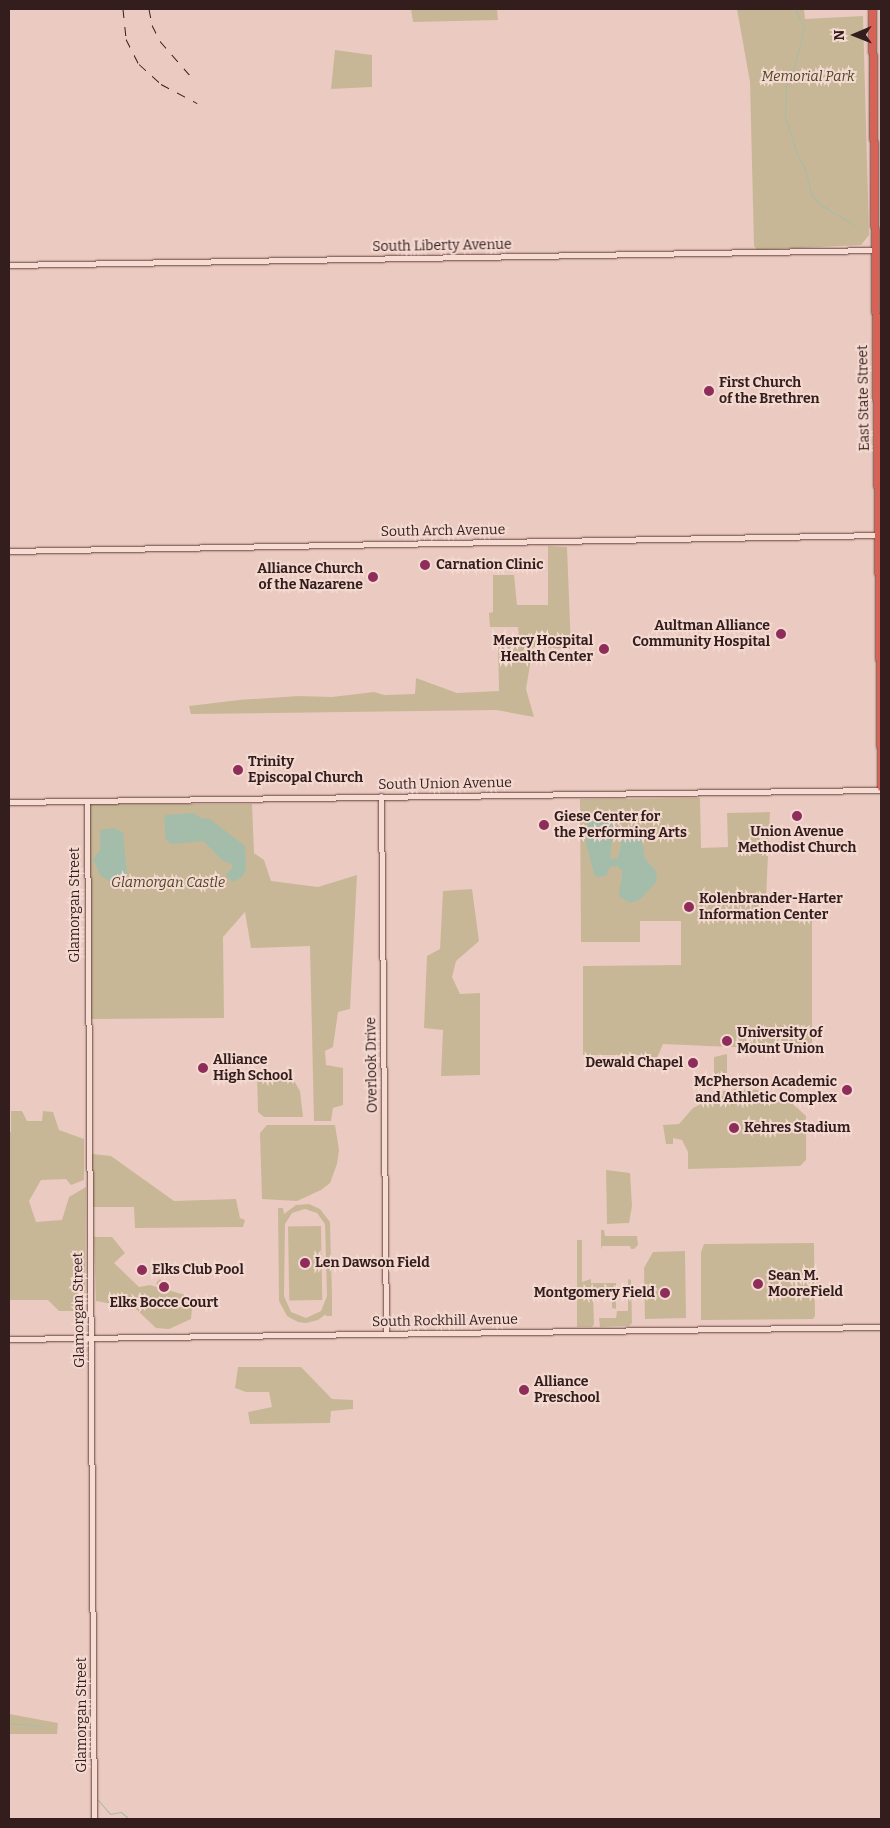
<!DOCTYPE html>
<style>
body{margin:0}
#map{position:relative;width:890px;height:1828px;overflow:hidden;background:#ebcbc1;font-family:Bitter,serif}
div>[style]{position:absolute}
.green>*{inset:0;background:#c8b796;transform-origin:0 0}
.water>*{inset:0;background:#a3bdaa}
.stream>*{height:1px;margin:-0.5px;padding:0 0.5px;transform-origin:0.5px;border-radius:0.5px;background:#a3bdaa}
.roads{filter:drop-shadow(0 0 1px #643f3d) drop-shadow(0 0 1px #643f3d)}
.secondary>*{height:5px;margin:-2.5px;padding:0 2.5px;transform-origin:2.5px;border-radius:2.5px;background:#f6dcd3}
.highway>*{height:7px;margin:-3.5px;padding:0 3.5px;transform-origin:3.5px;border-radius:3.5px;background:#d66355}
.rail>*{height:1px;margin-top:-0.5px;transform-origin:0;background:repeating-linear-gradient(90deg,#331e1d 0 9px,transparent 0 18px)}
.dots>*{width:14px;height:14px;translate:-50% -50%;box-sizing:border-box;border:2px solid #f3d9d0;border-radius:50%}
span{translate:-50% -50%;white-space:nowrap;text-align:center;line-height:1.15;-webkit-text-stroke:4px #f3d9d0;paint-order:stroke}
.park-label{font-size:14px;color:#4e4625;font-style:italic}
.street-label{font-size:14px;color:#331e1d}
.poi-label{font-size:14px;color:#331e1d;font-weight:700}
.left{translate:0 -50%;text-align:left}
.right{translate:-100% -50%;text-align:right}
.frame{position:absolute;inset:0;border:10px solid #331e1d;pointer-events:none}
.north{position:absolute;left:830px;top:10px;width:50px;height:50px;-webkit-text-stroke:4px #f3d9d0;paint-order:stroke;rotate:269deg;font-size:14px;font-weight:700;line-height:20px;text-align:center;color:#331e1d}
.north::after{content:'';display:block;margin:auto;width:18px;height:22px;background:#331e1d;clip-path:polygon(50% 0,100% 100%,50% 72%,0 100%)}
</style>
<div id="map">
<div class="green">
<div style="clip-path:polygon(411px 9px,497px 9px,498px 20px,413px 22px)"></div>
<div style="clip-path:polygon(737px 9px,804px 9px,805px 19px,863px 16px,869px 235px,861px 245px,757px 250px,754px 246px,750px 82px)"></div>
<div style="clip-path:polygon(335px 50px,372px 55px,372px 87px,331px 89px)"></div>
<div style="clip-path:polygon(548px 546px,567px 547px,571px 649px,533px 647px,526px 689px,534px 717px,496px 710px,191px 714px,189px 706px,239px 700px,299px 696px,332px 697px,374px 692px,384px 695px,415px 694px,416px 678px,457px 693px,499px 691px,498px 639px,519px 638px,518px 627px,490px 627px,489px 613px,493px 612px,493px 575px,514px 575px,517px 605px,548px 605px)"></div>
<div style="clip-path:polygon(700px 798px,701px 848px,728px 847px,727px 813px,770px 812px,765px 920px,812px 921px,812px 1047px,731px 1047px,663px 1044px,657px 1058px,644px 1055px,583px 1055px,583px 966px,681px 965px,681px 921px,640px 921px,640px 942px,581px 942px,580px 799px)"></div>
<div style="clip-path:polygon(89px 804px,252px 804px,254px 853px,264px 860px,271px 881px,318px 887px,357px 875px,350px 1009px,338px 1012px,333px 1047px,325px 1051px,326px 1065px,343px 1068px,343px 1105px,333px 1108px,331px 1121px,314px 1121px,310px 946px,251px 948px,245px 912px,223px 937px,224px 1018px,91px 1019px)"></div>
<div style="clip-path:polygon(472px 889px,479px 941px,456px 961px,452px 977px,460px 994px,480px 993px,480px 1075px,441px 1076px,443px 1030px,424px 1028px,427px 956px,440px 949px,443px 891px)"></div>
<div style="clip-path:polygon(727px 1054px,727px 1078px,714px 1083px,714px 1057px)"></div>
<div style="clip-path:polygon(277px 1073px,293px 1079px,300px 1091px,303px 1117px,264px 1117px,258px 1112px,257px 1074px)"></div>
<div style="clip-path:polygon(736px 1089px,766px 1090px,766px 1094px,783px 1095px,806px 1116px,806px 1160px,800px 1166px,688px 1169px,688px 1152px,682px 1140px,673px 1138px,673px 1144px,666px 1144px,663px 1125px,679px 1124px,693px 1108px,705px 1102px,712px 1102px,713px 1095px,722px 1095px,723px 1091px)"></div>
<div style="clip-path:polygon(11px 1111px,22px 1111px,27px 1121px,42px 1121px,43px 1111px,53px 1112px,59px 1130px,84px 1139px,84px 1180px,71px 1185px,66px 1179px,41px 1180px,29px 1201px,36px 1222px,62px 1220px,69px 1197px,86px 1187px,85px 1311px,59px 1311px,48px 1300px,9px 1300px,9px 1132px,11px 1132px)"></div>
<div style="clip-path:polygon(267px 1125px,335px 1125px,339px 1150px,337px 1164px,330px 1183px,321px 1190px,297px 1201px,262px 1199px,260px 1133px)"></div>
<div style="clip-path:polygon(92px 1154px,111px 1156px,174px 1201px,236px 1199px,240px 1218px,245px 1220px,243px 1227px,135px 1228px,134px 1207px,93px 1207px)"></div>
<div style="clip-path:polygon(606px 1170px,630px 1173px,632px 1206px,629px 1223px,607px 1224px)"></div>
<div style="clip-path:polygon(evenodd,309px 1204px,320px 1209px,330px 1222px,332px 1296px,332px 1316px,326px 1316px,326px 1314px,318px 1320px,306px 1323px,298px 1322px,287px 1316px,279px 1301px,278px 1208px,283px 1208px,284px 1214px,296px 1205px,309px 1204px,305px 1209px,317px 1213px,325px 1224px,327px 1296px,321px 1311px,306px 1318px,291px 1312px,284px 1296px,285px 1224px,292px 1213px,305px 1209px)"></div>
<div style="left:321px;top:1226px;width:74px;height:33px;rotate:89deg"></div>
<div style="clip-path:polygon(601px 1230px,604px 1230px,605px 1236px,637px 1236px,638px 1245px,634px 1249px,631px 1249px,630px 1246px,602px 1246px,601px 1250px)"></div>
<div style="clip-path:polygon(94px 1237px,112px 1237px,125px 1253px,114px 1263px,139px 1287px,150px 1285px,160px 1288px,156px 1283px,160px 1279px,171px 1291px,193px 1297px,191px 1319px,169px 1329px,156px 1328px,135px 1308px,96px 1301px)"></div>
<div style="clip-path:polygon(577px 1240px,582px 1240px,582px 1282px,591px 1279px,591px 1283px,616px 1283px,616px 1309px,612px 1308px,612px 1291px,593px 1292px,594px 1324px,592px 1327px,577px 1327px)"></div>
<div style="clip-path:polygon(814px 1243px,815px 1316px,813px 1319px,701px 1320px,701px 1252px,704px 1244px)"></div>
<div style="clip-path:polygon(685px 1251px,686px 1318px,645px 1319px,644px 1268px,653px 1252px)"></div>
<div style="clip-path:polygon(628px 1279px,631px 1280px,632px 1323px,629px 1326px,600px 1327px,599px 1318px,616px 1318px,617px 1311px,628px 1311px)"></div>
<div style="clip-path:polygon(238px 1367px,301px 1367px,332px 1399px,353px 1400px,353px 1409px,331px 1411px,330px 1423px,250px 1424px,248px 1412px,272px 1407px,269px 1392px,246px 1392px,235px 1388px)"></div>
<div style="clip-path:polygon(9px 1714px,58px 1723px,57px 1734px,9px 1734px)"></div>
</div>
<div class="water">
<div style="clip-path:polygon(593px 812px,608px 816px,614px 826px,610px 857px,613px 859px,618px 858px,623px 835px,632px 833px,641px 836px,645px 859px,656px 871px,657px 875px,656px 882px,641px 899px,630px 903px,620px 897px,619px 891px,622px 876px,622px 871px,617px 866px,610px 867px,606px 876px,597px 877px,594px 874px,586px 843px,588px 817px)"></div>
<div style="clip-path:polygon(193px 813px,201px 818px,210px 819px,245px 846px,246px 868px,243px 876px,234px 882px,228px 878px,226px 874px,232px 868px,232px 864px,223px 861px,203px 841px,171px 844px,166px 840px,164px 818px,166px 815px)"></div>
<div style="clip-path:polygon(113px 828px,123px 832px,127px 874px,124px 883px,120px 884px,113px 884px,100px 875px,93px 859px,100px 850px,100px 830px)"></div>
</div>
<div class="stream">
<div style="left:795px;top:9px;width:21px;rotate:65deg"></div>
<div style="left:804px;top:28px;width:45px;rotate:104deg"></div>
<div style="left:793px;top:72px;width:16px;rotate:117deg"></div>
<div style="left:786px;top:86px;width:31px;rotate:92deg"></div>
<div style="left:785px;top:117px;width:39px;rotate:72deg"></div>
<div style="left:797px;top:154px;width:20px;rotate:63deg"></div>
<div style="left:806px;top:172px;width:23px;rotate:77deg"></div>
<div style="left:811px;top:194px;width:15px;rotate:48deg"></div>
<div style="left:821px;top:205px;width:39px;rotate:31deg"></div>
<div style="left:9px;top:1723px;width:34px;rotate:5deg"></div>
<div style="left:98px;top:1800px;width:18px;rotate:49deg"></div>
<div style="left:110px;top:1814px;width:11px;rotate:-10deg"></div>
<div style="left:121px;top:1812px;width:11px;rotate:41deg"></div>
</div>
<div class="roads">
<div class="secondary">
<div style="left:9px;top:265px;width:866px;rotate:-0.99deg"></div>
<div style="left:9px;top:551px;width:869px;rotate:-1.05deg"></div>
<div style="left:381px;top:796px;width:537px;rotate:89.47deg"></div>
<div style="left:87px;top:801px;width:1018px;rotate:89.61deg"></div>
<div style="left:9px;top:802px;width:872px;rotate:-0.79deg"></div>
<div style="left:9px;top:1339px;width:872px;rotate:-0.79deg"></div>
</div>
<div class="highway">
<div style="left:872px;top:9px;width:778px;rotate:89.34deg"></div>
</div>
</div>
<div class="rail">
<div style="left:123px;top:9px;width:30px;rotate:84deg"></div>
<div style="left:126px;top:39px;width:28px;rotate:63deg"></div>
<div style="left:139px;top:64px;width:30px;rotate:42deg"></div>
<div style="left:161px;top:84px;width:41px;rotate:27.8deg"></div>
<div style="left:149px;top:9px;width:16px;rotate:79deg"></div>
<div style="left:152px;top:25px;width:18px;rotate:63deg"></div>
<div style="left:160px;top:41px;width:52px;rotate:48.9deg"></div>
</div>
<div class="dots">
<div style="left:709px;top:391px;background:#8e2d5a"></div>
<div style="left:425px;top:565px;background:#8e2d5a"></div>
<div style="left:373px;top:577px;background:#8e2d5a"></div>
<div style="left:781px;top:634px;background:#8e2d5a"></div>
<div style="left:604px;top:649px;background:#8e2d5a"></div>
<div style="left:238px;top:770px;background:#8e2d5a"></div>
<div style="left:797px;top:816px;background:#8e2d5a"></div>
<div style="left:544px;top:825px;background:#8e2d5a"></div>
<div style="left:689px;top:907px;background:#8e2d5a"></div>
<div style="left:727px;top:1041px;background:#8e2d5a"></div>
<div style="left:693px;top:1063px;background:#8e2d5a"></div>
<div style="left:203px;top:1068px;background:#8e2d5a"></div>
<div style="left:847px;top:1090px;background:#8e2d5a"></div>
<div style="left:734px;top:1128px;background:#8e2d5a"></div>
<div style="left:305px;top:1263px;background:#8e2d5a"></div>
<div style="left:142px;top:1270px;background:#8e2d5a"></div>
<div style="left:758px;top:1284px;background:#8e2d5a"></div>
<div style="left:164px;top:1287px;background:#8e2d5a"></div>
<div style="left:665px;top:1293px;background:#8e2d5a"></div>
<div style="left:524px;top:1390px;background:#8e2d5a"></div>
</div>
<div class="park-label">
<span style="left:808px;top:77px">Memorial Park</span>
<span style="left:168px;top:883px">Glamorgan Castle</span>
</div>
<div class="street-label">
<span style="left:442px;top:246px;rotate:-1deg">South Liberty Avenue</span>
<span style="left:864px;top:398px;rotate:-91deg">East State Street</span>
<span style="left:443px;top:531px;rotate:-1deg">South Arch Avenue</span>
<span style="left:445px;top:784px;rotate:-1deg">South Union Avenue</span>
<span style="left:75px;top:905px;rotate:-90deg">Glamorgan Street</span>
<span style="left:372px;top:1065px;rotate:-91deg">Overlook Drive</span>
<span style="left:79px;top:1310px;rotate:-91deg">Glamorgan Street</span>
<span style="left:445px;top:1321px;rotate:-1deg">South Rockhill Avenue</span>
<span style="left:82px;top:1715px;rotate:-90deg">Glamorgan Street</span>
</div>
<div class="poi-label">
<span class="left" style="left:719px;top:391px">First Church<br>of the Brethren</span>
<span class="left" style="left:436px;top:565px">Carnation Clinic</span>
<span class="right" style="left:363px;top:577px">Alliance Church<br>of the Nazarene</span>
<span class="right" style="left:770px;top:634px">Aultman Alliance<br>Community Hospital</span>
<span class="right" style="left:593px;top:649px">Mercy Hospital<br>Health Center</span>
<span class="left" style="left:248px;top:770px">Trinity<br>Episcopal Church</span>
<span class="left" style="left:554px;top:825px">Giese Center for<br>the Performing Arts</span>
<span style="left:797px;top:840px">Union Avenue<br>Methodist Church</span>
<span class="left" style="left:699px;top:907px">Kolenbrander-Harter<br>Information Center</span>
<span class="left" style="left:737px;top:1041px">University of<br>Mount Union</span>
<span class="left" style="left:213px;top:1068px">Alliance<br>High School</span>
<span class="right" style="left:683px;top:1063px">Dewald Chapel</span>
<span class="right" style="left:837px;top:1090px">McPherson Academic<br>and Athletic Complex</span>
<span class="left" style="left:744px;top:1128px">Kehres Stadium</span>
<span class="left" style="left:315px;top:1263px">Len Dawson Field</span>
<span class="left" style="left:152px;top:1270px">Elks Club Pool</span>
<span class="left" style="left:768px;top:1284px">Sean M.<br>MooreField</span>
<span class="right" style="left:655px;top:1293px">Montgomery Field</span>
<span style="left:164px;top:1303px">Elks Bocce Court</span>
<span class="left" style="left:534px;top:1390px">Alliance<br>Preschool</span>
</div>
<div class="frame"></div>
<div class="north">N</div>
</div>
